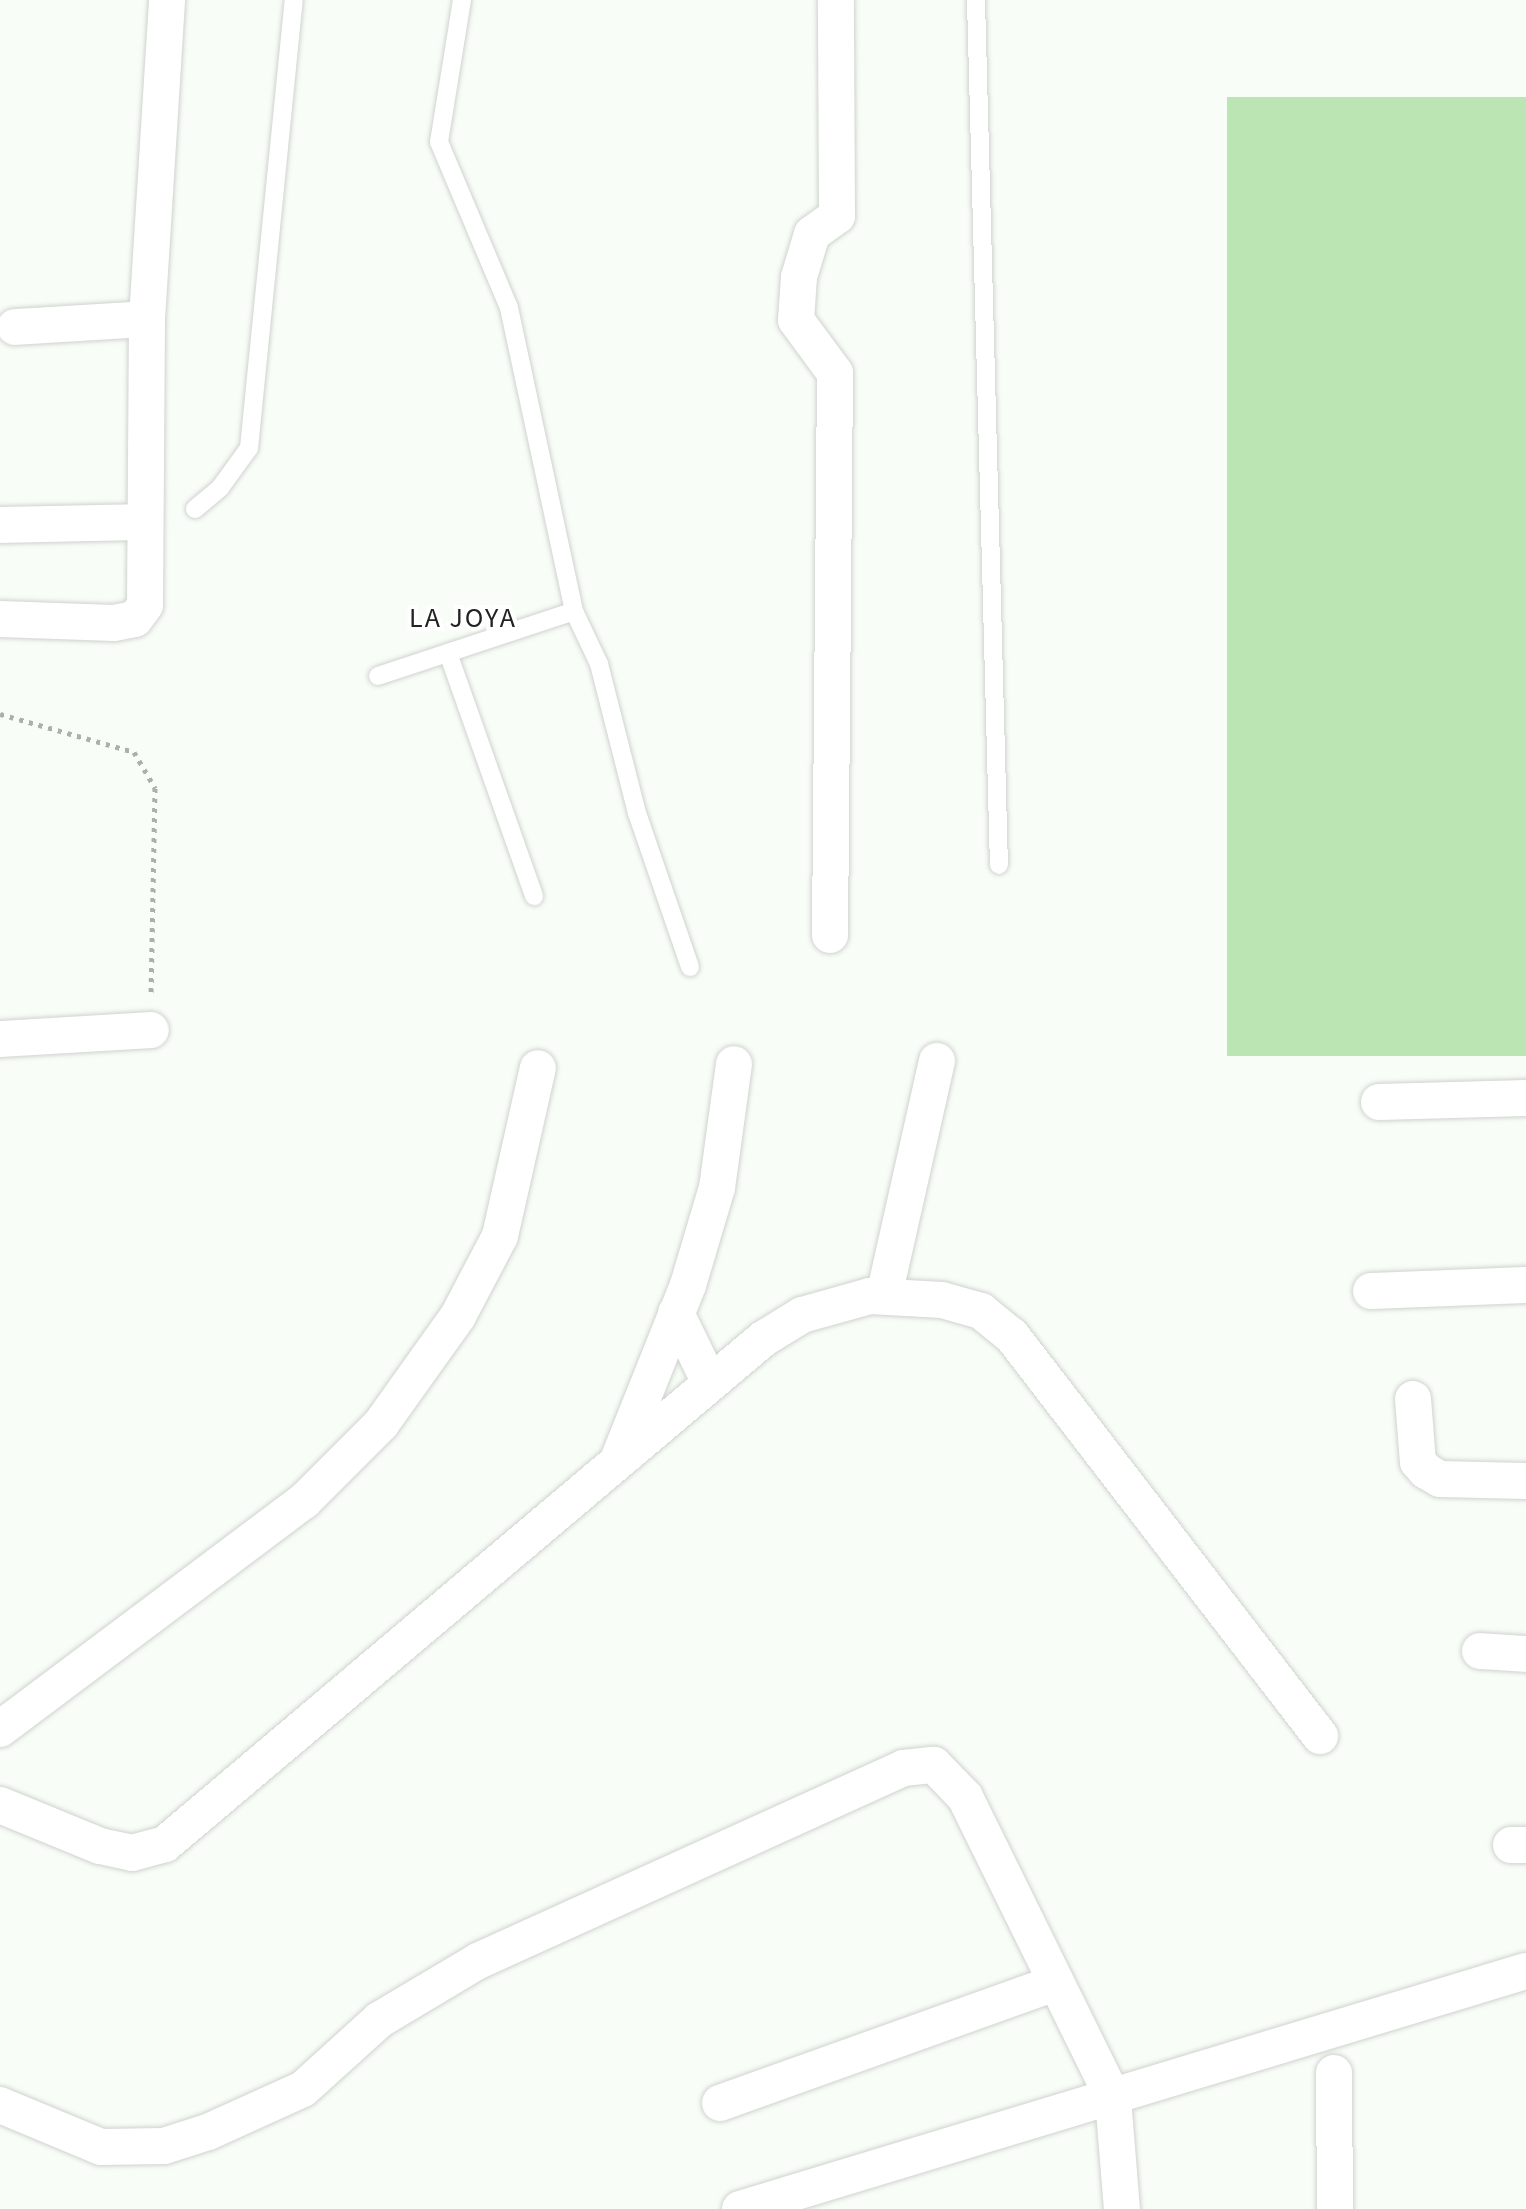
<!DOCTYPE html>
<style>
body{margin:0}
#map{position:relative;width:1526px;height:2209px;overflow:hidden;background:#f8fdf7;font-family:"Source Sans 3",sans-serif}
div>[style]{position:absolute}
.green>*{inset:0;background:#bce5b4;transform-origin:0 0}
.path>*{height:5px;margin-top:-2.5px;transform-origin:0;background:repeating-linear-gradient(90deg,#acb0ab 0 4px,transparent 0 10px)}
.roads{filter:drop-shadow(0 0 2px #cfd3ce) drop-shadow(0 0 2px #cfd3ce)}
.lane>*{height:18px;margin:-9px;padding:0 9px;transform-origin:9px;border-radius:9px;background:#fff}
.street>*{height:36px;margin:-18px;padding:0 18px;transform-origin:18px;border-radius:18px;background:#fff}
span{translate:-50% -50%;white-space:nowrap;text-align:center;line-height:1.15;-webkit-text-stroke:8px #fff;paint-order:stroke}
.neighbourhood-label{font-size:28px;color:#212321;letter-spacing:2px}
</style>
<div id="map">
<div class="green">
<div style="left:1526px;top:97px;width:959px;height:299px;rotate:90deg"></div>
</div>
<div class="path">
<div style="left:0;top:714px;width:139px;rotate:15.8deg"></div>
<div style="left:134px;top:752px;width:42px;rotate:59.7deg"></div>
<div style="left:155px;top:788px;width:206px;rotate:91.1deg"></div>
</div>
<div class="roads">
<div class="lane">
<div style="left:462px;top:0;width:144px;rotate:99.2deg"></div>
<div style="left:439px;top:142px;width:180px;rotate:67.1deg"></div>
<div style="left:509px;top:308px;width:310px;rotate:77.9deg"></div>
<div style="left:574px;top:611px;width:59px;rotate:64.7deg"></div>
<div style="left:599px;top:664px;width:154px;rotate:75.7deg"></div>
<div style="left:637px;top:813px;width:163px;rotate:71deg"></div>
<div style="left:976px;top:0;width:865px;rotate:88.48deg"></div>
<div style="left:195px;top:509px;width:33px;rotate:-40deg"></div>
<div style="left:220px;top:488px;width:49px;rotate:-54.1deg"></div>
<div style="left:249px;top:448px;width:450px;rotate:-84.3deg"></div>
<div style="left:448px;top:653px;width:258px;rotate:70.5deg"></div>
<div style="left:378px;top:676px;width:206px;rotate:-18.3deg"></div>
</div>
<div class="street">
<div style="left:15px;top:327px;width:132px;rotate:-3.5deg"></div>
<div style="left:0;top:525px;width:143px;rotate:-1.2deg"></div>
<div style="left:0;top:619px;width:114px;rotate:2deg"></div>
<div style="left:114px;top:623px;width:21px;rotate:-11deg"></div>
<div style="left:135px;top:619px;width:17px;rotate:-54deg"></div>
<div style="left:145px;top:605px;width:286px;rotate:-89.6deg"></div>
<div style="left:147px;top:319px;width:320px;rotate:-86.4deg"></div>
<div style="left:830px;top:935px;width:562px;rotate:-89.49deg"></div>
<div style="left:835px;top:373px;width:66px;rotate:-126.3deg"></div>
<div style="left:796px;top:320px;width:43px;rotate:-86deg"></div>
<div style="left:799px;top:277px;width:45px;rotate:-73.2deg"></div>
<div style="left:812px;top:234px;width:31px;rotate:-36deg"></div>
<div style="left:837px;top:216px;width:216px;rotate:-90.3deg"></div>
<div style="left:0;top:1039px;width:151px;rotate:-3.4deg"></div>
<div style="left:1379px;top:1102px;width:147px;rotate:-1.6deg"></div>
<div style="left:1371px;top:1291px;width:155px;rotate:-2.2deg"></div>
<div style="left:884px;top:1296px;width:241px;rotate:-77.3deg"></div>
<div style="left:676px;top:1313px;width:78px;rotate:64.1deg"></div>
<div style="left:1413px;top:1399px;width:63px;rotate:85.5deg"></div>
<div style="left:1418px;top:1462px;width:12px;rotate:48deg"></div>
<div style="left:1426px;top:1471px;width:16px;rotate:30deg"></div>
<div style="left:1440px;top:1479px;width:86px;rotate:1.3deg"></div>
<div style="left:618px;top:1460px;width:188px;rotate:-68.2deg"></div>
<div style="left:688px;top:1285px;width:101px;rotate:-73.4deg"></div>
<div style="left:717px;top:1188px;width:125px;rotate:-82.2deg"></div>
<div style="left:1480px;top:1651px;width:46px;rotate:3.7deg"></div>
<div style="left:0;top:1729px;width:380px;rotate:-36.9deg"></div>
<div style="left:304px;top:1501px;width:109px;rotate:-45deg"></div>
<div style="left:381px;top:1424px;width:133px;rotate:-54.5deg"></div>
<div style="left:458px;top:1316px;width:90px;rotate:-62.3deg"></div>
<div style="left:500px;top:1236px;width:172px;rotate:-77.3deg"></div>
<div style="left:0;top:1805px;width:108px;rotate:22.3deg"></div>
<div style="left:100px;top:1846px;width:33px;rotate:12deg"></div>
<div style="left:132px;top:1853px;width:34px;rotate:-15deg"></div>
<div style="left:165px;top:1844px;width:783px;rotate:-40.18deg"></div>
<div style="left:763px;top:1339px;width:46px;rotate:-31.6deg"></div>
<div style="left:802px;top:1315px;width:71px;rotate:-15.6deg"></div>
<div style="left:870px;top:1296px;width:72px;rotate:3.2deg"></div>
<div style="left:942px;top:1300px;width:41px;rotate:15.8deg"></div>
<div style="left:981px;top:1311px;width:40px;rotate:39deg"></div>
<div style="left:1012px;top:1336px;width:505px;rotate:52.4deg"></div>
<div style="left:1511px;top:1845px;width:15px"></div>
<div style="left:1334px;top:2073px;width:136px;rotate:89.6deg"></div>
<div style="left:720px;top:2103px;width:354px;rotate:-19.7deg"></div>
<div style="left:0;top:2105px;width:109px;rotate:22.6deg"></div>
<div style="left:101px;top:2147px;width:63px;rotate:-0.9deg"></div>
<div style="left:164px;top:2146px;width:46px;rotate:-17.7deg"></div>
<div style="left:208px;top:2132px;width:104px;rotate:-24.4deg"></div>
<div style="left:303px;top:2089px;width:103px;rotate:-42.2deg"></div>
<div style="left:379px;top:2020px;width:115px;rotate:-30.8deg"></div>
<div style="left:478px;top:1961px;width:467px;rotate:-24.4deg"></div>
<div style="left:903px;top:1768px;width:31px;rotate:-6deg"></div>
<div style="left:934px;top:1765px;width:45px;rotate:45.9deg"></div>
<div style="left:965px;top:1797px;width:335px;rotate:63.8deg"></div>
<div style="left:1113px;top:2098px;width:111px;rotate:85.4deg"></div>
<div style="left:740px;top:2209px;width:821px;rotate:-16.85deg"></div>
</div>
</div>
<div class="neighbourhood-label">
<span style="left:463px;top:618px">LA JOYA</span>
</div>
</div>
